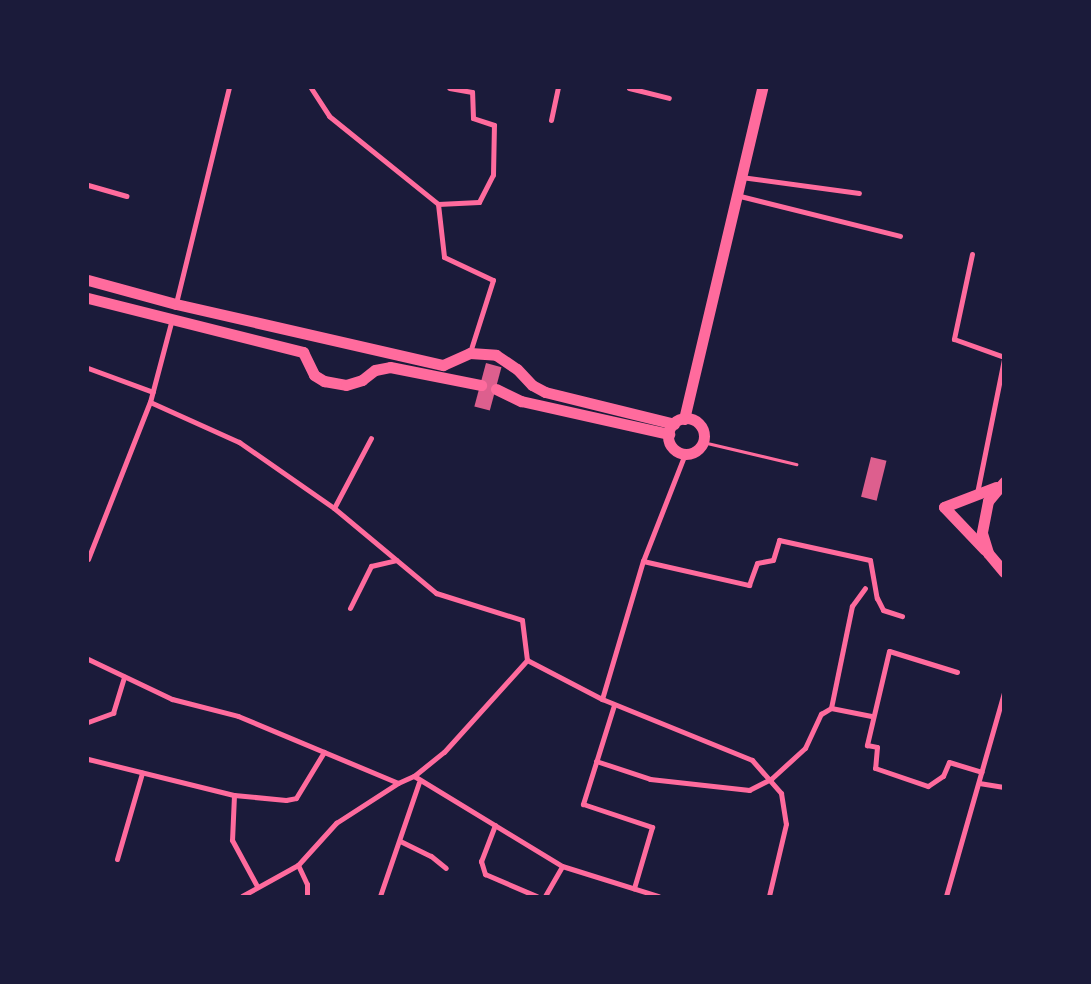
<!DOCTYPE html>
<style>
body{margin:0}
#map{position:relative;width:1091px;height:984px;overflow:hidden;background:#1b1b3a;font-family:"Playfair Display",serif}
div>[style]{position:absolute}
.building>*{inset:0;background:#dd5f8e;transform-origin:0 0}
.path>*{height:2.5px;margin:-1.25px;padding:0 1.25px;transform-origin:1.25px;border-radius:1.25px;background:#ff6b9d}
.minor>*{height:5px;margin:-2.5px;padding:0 2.5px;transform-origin:2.5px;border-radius:2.5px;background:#ff6b9d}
.primary>*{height:11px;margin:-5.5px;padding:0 5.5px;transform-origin:5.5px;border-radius:5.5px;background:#ff6b9d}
.trunk>*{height:11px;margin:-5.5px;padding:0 5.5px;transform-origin:5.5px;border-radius:5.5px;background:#ff6b9d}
.trunk>.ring{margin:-5.5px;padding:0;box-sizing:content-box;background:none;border:11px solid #ff6b9d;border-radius:50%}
span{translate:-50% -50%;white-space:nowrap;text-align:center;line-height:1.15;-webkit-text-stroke:5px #1b1b3a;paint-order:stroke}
.frame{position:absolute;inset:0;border:89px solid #1b1b3a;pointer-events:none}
</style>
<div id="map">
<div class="building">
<div style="left:486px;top:363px;width:16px;height:45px;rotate:15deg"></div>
<div style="left:871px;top:457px;width:16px;height:41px;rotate:14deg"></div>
</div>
<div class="path">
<div style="left:703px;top:442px;width:96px;rotate:13.3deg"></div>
</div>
<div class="minor">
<div style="left:311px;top:88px;width:33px;rotate:57deg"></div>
<div style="left:329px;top:116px;width:140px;rotate:38.9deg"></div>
<div style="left:438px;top:204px;width:53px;rotate:83.5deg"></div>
<div style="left:444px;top:257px;width:54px;rotate:25.1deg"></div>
<div style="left:493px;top:280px;width:76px;rotate:107.7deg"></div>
<div style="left:629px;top:88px;width:41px;rotate:14deg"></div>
<div style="left:551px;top:120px;width:33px;rotate:-78deg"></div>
<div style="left:741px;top:177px;width:119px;rotate:7.7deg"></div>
<div style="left:88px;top:185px;width:40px;rotate:16deg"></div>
<div style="left:736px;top:195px;width:169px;rotate:14deg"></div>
<div style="left:438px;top:204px;width:41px;rotate:-2.8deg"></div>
<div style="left:479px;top:202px;width:30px;rotate:-63deg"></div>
<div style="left:493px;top:175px;width:50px;rotate:-88.9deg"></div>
<div style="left:494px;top:125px;width:22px;rotate:-162deg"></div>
<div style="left:473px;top:118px;width:26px;rotate:-92deg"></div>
<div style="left:472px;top:92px;width:23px;rotate:-170deg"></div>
<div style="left:972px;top:254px;width:87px;rotate:102deg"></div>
<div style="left:954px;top:339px;width:53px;rotate:19.8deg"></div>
<div style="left:176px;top:303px;width:221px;rotate:-76.2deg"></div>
<div style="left:88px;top:368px;width:69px;rotate:20.3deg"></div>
<div style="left:150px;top:402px;width:98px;rotate:24.2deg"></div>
<div style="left:239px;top:442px;width:116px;rotate:34.8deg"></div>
<div style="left:334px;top:508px;width:133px;rotate:39.8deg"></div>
<div style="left:436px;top:593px;width:90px;rotate:17.4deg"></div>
<div style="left:522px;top:620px;width:40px;rotate:82.9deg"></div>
<div style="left:977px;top:493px;width:137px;rotate:-78.6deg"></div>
<div style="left:334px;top:508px;width:79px;rotate:-62.1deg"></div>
<div style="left:88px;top:559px;width:169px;rotate:-68.5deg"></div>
<div style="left:150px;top:402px;width:86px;rotate:-75.2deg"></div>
<div style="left:643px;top:561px;width:109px;rotate:12.8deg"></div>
<div style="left:749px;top:585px;width:23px;rotate:-70deg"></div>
<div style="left:757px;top:563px;width:16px;rotate:-11deg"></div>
<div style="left:773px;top:560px;width:21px;rotate:-73deg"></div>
<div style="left:779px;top:540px;width:93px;rotate:12.4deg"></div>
<div style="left:870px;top:560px;width:39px;rotate:80deg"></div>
<div style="left:877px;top:598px;width:13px;rotate:63deg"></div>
<div style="left:883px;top:610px;width:20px;rotate:18deg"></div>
<div style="left:350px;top:608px;width:47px;rotate:-63.4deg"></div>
<div style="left:371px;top:566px;width:26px;rotate:-13deg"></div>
<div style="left:88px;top:659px;width:93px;rotate:25.5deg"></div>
<div style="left:172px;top:699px;width:68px;rotate:14.4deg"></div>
<div style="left:238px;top:716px;width:173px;rotate:22.7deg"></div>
<div style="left:527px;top:660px;width:85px;rotate:27.5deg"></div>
<div style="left:602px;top:699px;width:162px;rotate:22.1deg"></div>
<div style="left:752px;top:760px;width:44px;rotate:48.7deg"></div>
<div style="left:781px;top:793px;width:31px;rotate:81deg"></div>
<div style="left:786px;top:824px;width:74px;rotate:103.3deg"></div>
<div style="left:957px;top:672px;width:71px;rotate:-162.8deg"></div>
<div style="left:889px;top:651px;width:97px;rotate:103.2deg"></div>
<div style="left:867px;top:745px;width:10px;rotate:11deg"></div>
<div style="left:877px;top:747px;width:21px;rotate:95deg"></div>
<div style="left:875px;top:768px;width:56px;rotate:18.8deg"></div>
<div style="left:928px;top:786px;width:18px;rotate:-34deg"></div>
<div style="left:943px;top:776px;width:15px;rotate:-67deg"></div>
<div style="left:949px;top:762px;width:34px;rotate:17deg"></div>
<div style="left:602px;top:699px;width:144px;rotate:-73.5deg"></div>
<div style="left:643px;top:561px;width:115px;rotate:-68.6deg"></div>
<div style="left:614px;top:705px;width:104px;rotate:107.4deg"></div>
<div style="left:583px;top:804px;width:73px;rotate:18.4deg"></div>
<div style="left:652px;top:827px;width:64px;rotate:106.4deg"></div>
<div style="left:831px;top:708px;width:104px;rotate:-78.4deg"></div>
<div style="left:852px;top:606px;width:22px;rotate:-54deg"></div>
<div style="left:88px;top:722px;width:27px;rotate:-20deg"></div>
<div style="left:113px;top:713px;width:38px;rotate:-73deg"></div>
<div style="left:88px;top:759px;width:150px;rotate:13.9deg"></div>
<div style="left:234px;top:795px;width:52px;rotate:5.5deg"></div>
<div style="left:286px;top:800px;width:10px;rotate:-11deg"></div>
<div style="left:296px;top:798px;width:54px;rotate:-58.7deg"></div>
<div style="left:596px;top:761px;width:57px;rotate:18.4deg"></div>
<div style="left:650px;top:779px;width:100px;rotate:6.3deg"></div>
<div style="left:749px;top:790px;width:25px;rotate:-27deg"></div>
<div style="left:771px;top:779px;width:46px;rotate:-42.4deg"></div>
<div style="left:805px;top:748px;width:38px;rotate:-65deg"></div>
<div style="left:821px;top:714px;width:12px;rotate:-31deg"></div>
<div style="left:831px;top:708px;width:41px;rotate:11.3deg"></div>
<div style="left:414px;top:776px;width:173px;rotate:31.3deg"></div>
<div style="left:562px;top:866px;width:101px;rotate:17.4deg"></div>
<div style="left:979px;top:783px;width:25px;rotate:9deg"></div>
<div style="left:234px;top:795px;width:45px;rotate:92.5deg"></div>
<div style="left:232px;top:840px;width:52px;rotate:61.5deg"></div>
<div style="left:495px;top:825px;width:39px;rotate:111deg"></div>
<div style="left:481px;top:861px;width:14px;rotate:73deg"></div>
<div style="left:485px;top:874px;width:56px;rotate:23.3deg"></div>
<div style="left:400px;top:841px;width:34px;rotate:26deg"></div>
<div style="left:431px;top:856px;width:19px;rotate:39deg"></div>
<div style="left:117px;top:859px;width:90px;rotate:-73.8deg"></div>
<div style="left:298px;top:865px;width:21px;rotate:65deg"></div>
<div style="left:307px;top:884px;width:12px;rotate:90deg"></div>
<div style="left:242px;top:896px;width:64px;rotate:-29deg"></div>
<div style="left:298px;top:865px;width:57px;rotate:-47.9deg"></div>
<div style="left:336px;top:823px;width:74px;rotate:-32.8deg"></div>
<div style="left:398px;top:783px;width:17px;rotate:-24deg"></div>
<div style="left:414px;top:776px;width:38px;rotate:-39deg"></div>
<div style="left:444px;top:752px;width:124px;rotate:-47.9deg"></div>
<div style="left:380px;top:896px;width:120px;rotate:-71.1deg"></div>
<div style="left:545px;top:896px;width:34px;rotate:-60deg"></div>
<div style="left:946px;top:896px;width:211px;rotate:-74.1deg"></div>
</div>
<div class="primary">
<div style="left:1004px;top:482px;width:25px;rotate:130deg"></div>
<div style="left:988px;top:501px;width:33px;rotate:101deg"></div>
<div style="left:982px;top:533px;width:21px;rotate:73deg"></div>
<div style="left:988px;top:553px;width:25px;rotate:50deg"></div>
<div style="left:944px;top:507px;width:59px;rotate:46.4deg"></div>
<div style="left:944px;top:507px;width:56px;rotate:-21deg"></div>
</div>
<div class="trunk">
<div style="left:88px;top:280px;width:91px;rotate:15.3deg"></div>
<div style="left:176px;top:304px;width:274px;rotate:12.9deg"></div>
<div style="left:443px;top:365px;width:30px;rotate:-24deg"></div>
<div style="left:470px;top:353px;width:26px;rotate:4deg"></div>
<div style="left:496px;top:355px;width:25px;rotate:34deg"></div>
<div style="left:517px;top:369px;width:22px;rotate:47deg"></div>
<div style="left:532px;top:385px;width:15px;rotate:28deg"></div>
<div style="left:545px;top:392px;width:133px;rotate:13.9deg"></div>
<div style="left:88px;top:298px;width:222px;rotate:14.1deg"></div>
<div style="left:303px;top:352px;width:25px;rotate:64deg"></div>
<div style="left:314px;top:375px;width:12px;rotate:31deg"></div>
<div style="left:324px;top:381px;width:22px;rotate:10deg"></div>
<div style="left:346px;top:385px;width:17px;rotate:-17deg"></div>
<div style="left:362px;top:380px;width:16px;rotate:-38deg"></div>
<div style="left:375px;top:370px;width:15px;rotate:-11deg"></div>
<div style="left:390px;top:367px;width:93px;rotate:11.2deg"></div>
<div style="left:496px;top:389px;width:28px;rotate:26deg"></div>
<div style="left:521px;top:401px;width:152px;rotate:12.6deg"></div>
<div class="ring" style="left:668px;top:418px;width:25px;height:25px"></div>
<div style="left:684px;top:419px;width:340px;rotate:-76.7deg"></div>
</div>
<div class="frame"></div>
</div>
